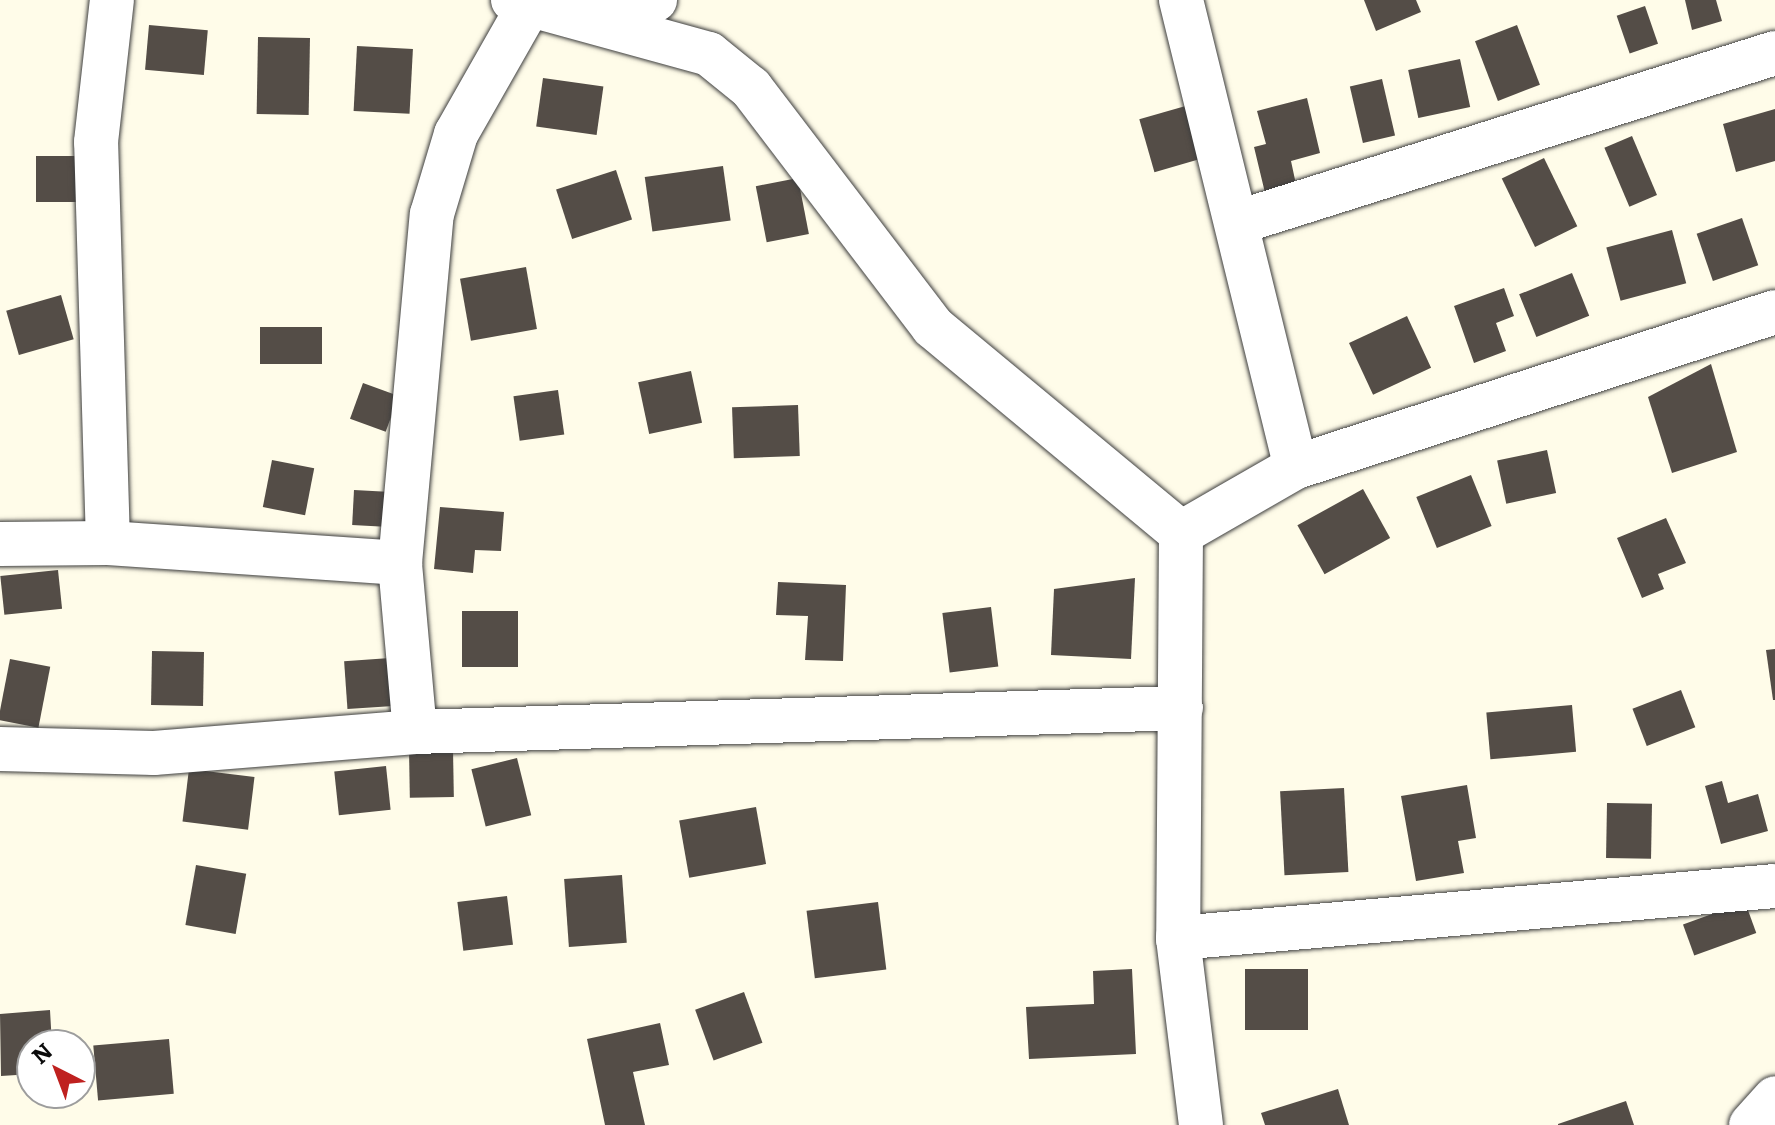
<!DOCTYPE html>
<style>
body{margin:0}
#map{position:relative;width:1775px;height:1125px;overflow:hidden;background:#fffce9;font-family:Literata,serif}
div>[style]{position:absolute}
.building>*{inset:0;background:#544d47;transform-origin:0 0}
.roads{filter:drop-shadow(0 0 2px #3e3e3e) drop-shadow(0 0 2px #3e3e3e)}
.minor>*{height:44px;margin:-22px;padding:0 22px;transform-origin:22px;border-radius:22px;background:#fff}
span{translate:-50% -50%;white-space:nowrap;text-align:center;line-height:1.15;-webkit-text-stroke:8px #fff;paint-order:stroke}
.north{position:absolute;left:16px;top:1029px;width:80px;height:80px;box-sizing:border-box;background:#fff;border:2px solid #9d9d9d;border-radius:50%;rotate:318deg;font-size:22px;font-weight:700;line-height:32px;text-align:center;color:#0b0b0b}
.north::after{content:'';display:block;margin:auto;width:28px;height:36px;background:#bf211f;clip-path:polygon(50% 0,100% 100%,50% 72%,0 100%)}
</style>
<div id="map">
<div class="building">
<div style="clip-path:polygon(1364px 0,1416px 0,1421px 12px,1376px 31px)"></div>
<div style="clip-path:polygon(1685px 0,1716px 0,1722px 21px,1692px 30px)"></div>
<div style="left:1645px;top:6px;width:40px;height:30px;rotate:71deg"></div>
<div style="left:149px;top:25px;width:59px;height:45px;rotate:5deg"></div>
<div style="left:1517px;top:25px;width:64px;height:45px;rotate:69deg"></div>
<div style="left:258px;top:37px;width:52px;height:77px;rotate:1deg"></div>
<div style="left:357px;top:46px;width:56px;height:65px;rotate:3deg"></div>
<div style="left:1460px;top:59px;width:49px;height:53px;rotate:78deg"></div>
<div style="left:543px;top:78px;width:61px;height:49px;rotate:8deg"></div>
<div style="left:1382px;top:79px;width:58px;height:33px;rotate:77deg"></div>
<div style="clip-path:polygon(1307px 98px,1320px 153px,1291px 161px,1297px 189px,1266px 197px,1254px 147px,1266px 144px,1257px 111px)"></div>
<div style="left:1196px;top:103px;width:55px;height:59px;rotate:74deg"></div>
<div style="clip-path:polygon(1775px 109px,1775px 161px,1736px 172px,1723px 124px)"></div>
<div style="left:1632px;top:136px;width:64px;height:30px;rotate:67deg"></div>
<div style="left:81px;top:156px;width:46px;height:45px;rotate:90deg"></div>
<div style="left:1544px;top:158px;width:76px;height:47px;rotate:64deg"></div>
<div style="left:723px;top:166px;width:55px;height:79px;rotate:82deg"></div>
<div style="left:616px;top:170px;width:52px;height:63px;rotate:72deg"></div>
<div style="left:798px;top:178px;width:57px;height:43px;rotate:79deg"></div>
<div style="left:1742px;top:218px;width:50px;height:48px;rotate:71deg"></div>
<div style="left:1672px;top:230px;width:55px;height:68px;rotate:75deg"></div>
<div style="left:526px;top:267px;width:63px;height:67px;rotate:80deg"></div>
<div style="left:1572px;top:273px;width:46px;height:57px;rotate:68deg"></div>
<div style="clip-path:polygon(1504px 288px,1514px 316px,1496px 323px,1506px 351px,1474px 363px,1454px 306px)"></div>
<div style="left:61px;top:295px;width:46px;height:57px;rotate:74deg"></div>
<div style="left:1407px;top:316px;width:57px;height:64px;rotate:65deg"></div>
<div style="left:260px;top:327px;width:62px;height:37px"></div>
<div style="clip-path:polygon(1711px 364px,1737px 452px,1672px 473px,1648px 397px)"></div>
<div style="left:691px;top:371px;width:53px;height:54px;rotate:78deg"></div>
<div style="left:363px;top:383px;width:38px;height:38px;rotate:20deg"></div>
<div style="left:558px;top:390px;width:45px;height:45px;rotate:82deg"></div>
<div style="left:798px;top:405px;width:51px;height:66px;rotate:88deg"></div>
<div style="left:1547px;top:450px;width:44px;height:51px;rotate:78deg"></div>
<div style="left:272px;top:460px;width:43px;height:48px;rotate:11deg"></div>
<div style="left:1471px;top:475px;width:55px;height:59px;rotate:68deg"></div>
<div style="left:1363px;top:489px;width:56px;height:75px;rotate:61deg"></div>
<div style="left:354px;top:490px;width:37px;height:35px;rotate:3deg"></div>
<div style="clip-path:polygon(440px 507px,504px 512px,501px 551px,475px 550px,473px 573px,434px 569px)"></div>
<div style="clip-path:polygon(1666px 518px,1686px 563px,1658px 574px,1664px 589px,1642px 598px,1617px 538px)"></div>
<div style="left:58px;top:570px;width:39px;height:58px;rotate:84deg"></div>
<div style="clip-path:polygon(1135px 578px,1131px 659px,1051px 655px,1054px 589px)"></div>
<div style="clip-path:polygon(778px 582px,846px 585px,843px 661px,805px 660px,808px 616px,776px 615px)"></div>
<div style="left:991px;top:607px;width:60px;height:49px;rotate:83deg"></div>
<div style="left:462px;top:611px;width:56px;height:56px"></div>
<div style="clip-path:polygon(1775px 649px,1775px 700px,1773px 700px,1766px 650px)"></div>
<div style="left:152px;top:651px;width:52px;height:54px;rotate:1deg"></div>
<div style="left:390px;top:658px;width:48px;height:46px;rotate:86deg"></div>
<div style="left:10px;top:659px;width:41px;height:62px;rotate:11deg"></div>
<div style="left:1681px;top:690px;width:40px;height:52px;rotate:69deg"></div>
<div style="left:1572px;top:705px;width:47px;height:86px;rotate:85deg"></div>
<div style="left:453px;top:749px;width:48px;height:44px;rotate:89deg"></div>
<div style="left:517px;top:758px;width:59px;height:47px;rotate:76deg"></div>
<div style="left:386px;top:766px;width:44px;height:52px;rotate:84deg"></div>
<div style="left:189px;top:769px;width:66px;height:53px;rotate:7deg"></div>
<div style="clip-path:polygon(1722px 781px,1728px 803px,1758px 794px,1768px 831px,1721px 844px,1705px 786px)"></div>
<div style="clip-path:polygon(1467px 785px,1476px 838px,1458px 841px,1464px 873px,1416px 881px,1401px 796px)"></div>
<div style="left:1344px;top:788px;width:84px;height:64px;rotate:87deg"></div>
<div style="left:1607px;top:803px;width:45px;height:55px;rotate:1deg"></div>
<div style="left:756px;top:807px;width:58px;height:78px;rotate:80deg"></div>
<div style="left:196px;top:865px;width:51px;height:61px;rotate:10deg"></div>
<div style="left:622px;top:875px;width:68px;height:58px;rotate:86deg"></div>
<div style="left:507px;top:896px;width:49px;height:50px;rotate:83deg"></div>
<div style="left:878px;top:902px;width:68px;height:72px;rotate:83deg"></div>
<div style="left:1745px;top:902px;width:33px;height:66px;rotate:70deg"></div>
<div style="clip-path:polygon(1132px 969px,1136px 1054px,1029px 1059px,1026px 1007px,1094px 1004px,1093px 971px)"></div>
<div style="left:1245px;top:969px;width:63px;height:61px"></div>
<div style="left:744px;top:992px;width:54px;height:52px;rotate:70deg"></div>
<div style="clip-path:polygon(50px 1010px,52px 1045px,32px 1045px,32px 1074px,1px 1076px,0 1014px)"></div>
<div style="clip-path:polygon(660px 1023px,669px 1065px,633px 1072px,645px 1125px,605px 1125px,587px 1039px)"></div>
<div style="left:169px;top:1039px;width:55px;height:76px;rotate:85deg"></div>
<div style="clip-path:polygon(1338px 1089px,1349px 1125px,1265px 1125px,1261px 1113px)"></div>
<div style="clip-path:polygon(1626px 1101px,1634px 1125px,1558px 1125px,1558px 1124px)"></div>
</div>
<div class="roads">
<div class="minor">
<div style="left:513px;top:0;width:203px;rotate:15.4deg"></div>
<div style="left:709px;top:54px;width:54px;rotate:39deg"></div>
<div style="left:751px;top:88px;width:300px;rotate:52.7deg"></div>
<div style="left:933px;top:327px;width:322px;rotate:39.7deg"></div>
<div style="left:1181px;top:0;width:481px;rotate:76.2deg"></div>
<div style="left:601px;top:21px;width:58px;rotate:-21.3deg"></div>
<div style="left:1239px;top:222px;width:562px;rotate:-17.5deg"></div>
<div style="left:1181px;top:533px;width:133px;rotate:-29.9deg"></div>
<div style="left:1296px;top:467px;width:503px;rotate:-17.93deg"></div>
<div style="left:1181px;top:533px;width:405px;rotate:90.4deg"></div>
<div style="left:1178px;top:938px;width:188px;rotate:83deg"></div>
<div style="left:108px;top:543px;width:401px;rotate:-91.7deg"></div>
<div style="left:96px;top:142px;width:143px;rotate:-83.6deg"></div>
<div style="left:0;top:544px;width:108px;rotate:-0.5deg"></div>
<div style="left:108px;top:543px;width:293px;rotate:3.9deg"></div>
<div style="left:415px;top:732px;width:170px;rotate:-95.1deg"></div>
<div style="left:400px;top:563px;width:350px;rotate:-84.8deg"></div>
<div style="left:432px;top:214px;width:84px;rotate:-73.3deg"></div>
<div style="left:456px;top:134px;width:154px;rotate:-60.4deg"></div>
<div style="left:0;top:749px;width:154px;rotate:1.5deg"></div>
<div style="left:154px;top:753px;width:262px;rotate:-4.6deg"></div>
<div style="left:415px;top:732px;width:766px;rotate:-1.79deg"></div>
<div style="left:1178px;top:938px;width:599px;rotate:-4.98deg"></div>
<div style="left:1751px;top:1125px;width:36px;rotate:-48deg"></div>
</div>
</div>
<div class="north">N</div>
</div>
